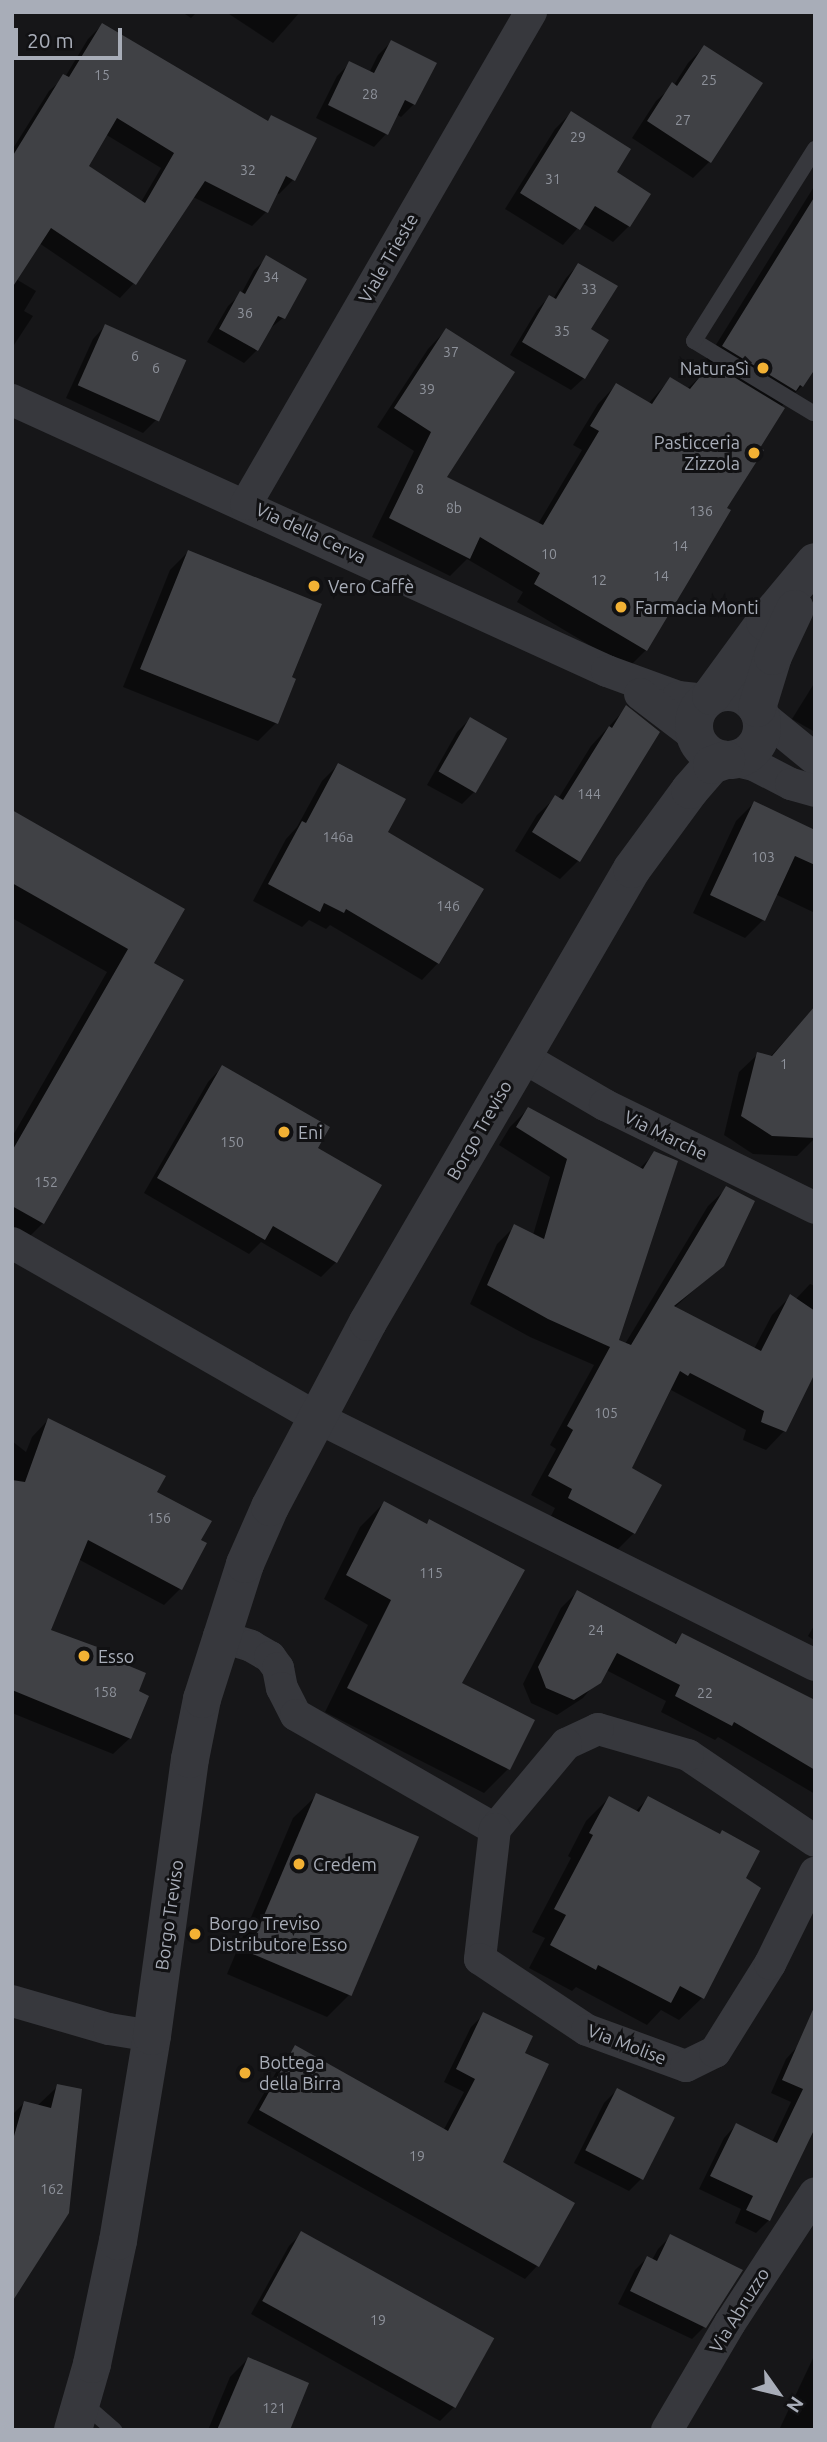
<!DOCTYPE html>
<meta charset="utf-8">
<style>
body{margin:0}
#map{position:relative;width:827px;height:2442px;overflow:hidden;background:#161618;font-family:Ubuntu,sans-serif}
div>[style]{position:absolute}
.shadow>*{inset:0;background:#0007}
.building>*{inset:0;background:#404145;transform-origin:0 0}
.service>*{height:16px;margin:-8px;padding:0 8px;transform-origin:8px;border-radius:8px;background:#37383d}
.minor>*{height:32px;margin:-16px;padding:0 16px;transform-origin:16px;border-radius:16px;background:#37383d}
.tertiary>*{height:38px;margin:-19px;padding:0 19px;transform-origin:19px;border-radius:19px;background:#37383d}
.tertiary>.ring{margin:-19px;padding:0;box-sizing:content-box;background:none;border:38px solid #37383d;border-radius:50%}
.dots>*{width:19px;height:19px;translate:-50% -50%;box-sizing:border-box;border:4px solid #111113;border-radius:50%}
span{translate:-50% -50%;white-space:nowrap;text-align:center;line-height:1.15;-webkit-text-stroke:6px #111113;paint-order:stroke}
.number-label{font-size:14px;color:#8e929b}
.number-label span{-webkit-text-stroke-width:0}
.street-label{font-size:18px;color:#a8adb8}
.poi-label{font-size:18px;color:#a8adb8}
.right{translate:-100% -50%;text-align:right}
.left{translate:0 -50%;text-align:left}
.frame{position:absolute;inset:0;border:14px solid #a8adb8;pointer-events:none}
.north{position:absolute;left:743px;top:2358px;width:70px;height:70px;-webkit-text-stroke:5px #111113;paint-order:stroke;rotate:124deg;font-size:19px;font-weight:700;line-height:28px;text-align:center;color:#a8adb8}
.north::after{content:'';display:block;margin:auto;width:24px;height:32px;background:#a8adb8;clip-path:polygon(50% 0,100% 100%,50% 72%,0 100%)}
.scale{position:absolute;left:14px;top:28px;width:108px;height:32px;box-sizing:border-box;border:4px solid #a8adb8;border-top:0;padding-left:9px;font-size:21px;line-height:24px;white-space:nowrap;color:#a8adb8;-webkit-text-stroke:5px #111113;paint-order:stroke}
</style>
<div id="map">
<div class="shadow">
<div style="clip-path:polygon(182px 12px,197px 12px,191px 18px)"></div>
<div style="clip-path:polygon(226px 12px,300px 12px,273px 43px)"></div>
<div style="clip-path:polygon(evenodd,102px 25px,267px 122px,272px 117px,293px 180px,279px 194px,276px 193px,266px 212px,252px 226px,193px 197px,134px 283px,120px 298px,39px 243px,16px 279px,36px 291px,24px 311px,33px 316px,12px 348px,12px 150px,49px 91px,65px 77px,88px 39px,102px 25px,105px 134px,161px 168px,141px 202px,87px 166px,105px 134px)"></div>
<div style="clip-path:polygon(391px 42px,414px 104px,401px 117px,396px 114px,386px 134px,374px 147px,316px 118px,337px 76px,350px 63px,369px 73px,378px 55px)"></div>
<div style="clip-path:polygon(704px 47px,710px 161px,693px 178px,632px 138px,656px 101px,674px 85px,688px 63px)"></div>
<div style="clip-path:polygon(571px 113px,614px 172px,629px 226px,613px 242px,582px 223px,563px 245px,505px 209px,555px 129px)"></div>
<div style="clip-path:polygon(815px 185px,815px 365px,802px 386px,780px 408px,646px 650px,628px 668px,517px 602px,523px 592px,467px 559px,450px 576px,372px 537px,414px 451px,377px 427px,428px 349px,446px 330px,445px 478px,538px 524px,582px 450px,573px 445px,598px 404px,616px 385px,648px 404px,670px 379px,687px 389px,705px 372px,701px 369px)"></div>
<div style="clip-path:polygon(267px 258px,305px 280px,283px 318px,268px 330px,257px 350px,244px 363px,207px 342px,228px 306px,241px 294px,254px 270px)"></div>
<div style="clip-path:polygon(578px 265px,589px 329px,584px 378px,571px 390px,510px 355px,537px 310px,549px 297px,553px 299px,566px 278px)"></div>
<div style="clip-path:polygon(105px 326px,183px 361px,156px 420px,143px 433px,66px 398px,93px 339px)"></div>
<div style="clip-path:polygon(188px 552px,289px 678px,276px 723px,258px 741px,123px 687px,170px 570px)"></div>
<div style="clip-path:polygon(815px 682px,815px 732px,792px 719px)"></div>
<div style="clip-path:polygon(626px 708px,578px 861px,560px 879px,515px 851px,537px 815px,556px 797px,558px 799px,591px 746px)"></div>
<div style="clip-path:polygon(470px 719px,474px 792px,462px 804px,427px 785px,457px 732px)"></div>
<div style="clip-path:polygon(338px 765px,438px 963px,422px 980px,330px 925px,326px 929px,309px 920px,302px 927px,253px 901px,286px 839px,297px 827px,322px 781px)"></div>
<div style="clip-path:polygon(754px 803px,815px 832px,815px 913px,775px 894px,763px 920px,745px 938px,693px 913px,736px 821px)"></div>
<div style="clip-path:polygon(12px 812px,152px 964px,182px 981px,43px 1223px,20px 1246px,12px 1242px,12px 1137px,107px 972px,12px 918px)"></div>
<div style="clip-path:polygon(815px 1008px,815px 1138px,797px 1156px,753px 1154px,724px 1135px,739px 1072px,758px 1054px,770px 1057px)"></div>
<div style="clip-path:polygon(222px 1067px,315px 1148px,336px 1262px,321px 1277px,261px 1242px,249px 1254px,144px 1193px,208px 1082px)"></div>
<div style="clip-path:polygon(528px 1109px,639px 1169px,655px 1153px,617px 1341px,625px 1344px,708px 1206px,727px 1188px,722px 1265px,674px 1308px,754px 1349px,772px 1315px,790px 1297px,795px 1300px,810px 1284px,815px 1286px,815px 1369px,784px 1431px,766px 1450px,743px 1440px,746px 1430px,671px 1390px,629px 1469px,634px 1533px,616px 1551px,551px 1516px,555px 1508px,531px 1495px,556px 1449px,550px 1445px,594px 1365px,530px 1337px,470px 1304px,497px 1244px,515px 1226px,533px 1235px,550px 1177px,499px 1145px,510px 1127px)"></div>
<div style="clip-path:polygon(48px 1420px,155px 1493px,199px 1541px,180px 1589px,164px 1605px,78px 1559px,49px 1631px,96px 1654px,136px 1692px,130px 1738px,113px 1754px,12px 1713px,12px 1441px,26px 1452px,32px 1437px)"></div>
<div style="clip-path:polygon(384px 1503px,426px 1525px,430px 1521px,459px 1684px,508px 1769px,484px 1793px,325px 1712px,368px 1625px,324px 1599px,360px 1527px)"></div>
<div style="clip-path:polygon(577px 1592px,673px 1645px,682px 1635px,815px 1702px,815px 1794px,718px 1737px,715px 1740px,661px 1712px,666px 1701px,606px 1670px,583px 1698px,557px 1715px,531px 1703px,523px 1684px,561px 1608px)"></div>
<div style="clip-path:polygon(815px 1624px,815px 1641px,808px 1636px)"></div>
<div style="clip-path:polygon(316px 1796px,350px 1994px,327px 2017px,227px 1974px,293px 1818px)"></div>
<div style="clip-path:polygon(609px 1798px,635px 1812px,648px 1798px,744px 1878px,702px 1998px,679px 2020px,661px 2010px,647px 2025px,576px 1987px,572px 1991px,529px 1968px,545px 1938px,532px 1932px,571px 1858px,568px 1856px,586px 1821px)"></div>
<div style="clip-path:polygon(484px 2014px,523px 2054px,500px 2163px,572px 2203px,537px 2266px,525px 2279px,247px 2123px,283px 2060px,295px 2048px,443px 2131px,464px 2092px,444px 2082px,471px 2027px)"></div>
<div style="clip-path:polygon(798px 2046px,815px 2124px,769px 2220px,756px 2233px,735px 2223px,741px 2209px,699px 2189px,724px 2138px,736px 2125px,772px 2142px,791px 2102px,771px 2093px,786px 2059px)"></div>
<div style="clip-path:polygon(58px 2086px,12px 2291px,12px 2115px,24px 2103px,37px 2106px)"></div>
<div style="clip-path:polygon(617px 2090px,641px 2179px,629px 2191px,574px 2163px,604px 2103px)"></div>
<div style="clip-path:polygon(302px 2233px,491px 2340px,453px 2408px,440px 2421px,251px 2314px,289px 2246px)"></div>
<div style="clip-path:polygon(671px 2236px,704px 2327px,692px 2339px,618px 2304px,635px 2270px,647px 2258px,652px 2260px,658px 2249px)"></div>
<div style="clip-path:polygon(815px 2354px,815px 2430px,779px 2430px)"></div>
<div style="clip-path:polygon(248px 2359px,288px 2430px,208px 2430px,230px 2377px)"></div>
</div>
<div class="building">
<div style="clip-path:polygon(evenodd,102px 23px,268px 121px,271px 115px,317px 138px,295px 181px,286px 176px,268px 213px,205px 181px,136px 285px,51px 228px,12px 288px,12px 157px,63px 74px,69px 77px,102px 23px,117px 118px,174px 153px,145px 203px,89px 166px,117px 118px)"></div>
<div style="clip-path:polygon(391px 40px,437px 63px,415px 105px,405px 100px,388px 135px,328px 105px,349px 61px,374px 73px)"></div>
<div style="clip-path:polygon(704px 45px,763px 83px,711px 163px,647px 121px,672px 82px,677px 86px)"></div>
<div style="clip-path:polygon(571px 111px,631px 149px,617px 172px,651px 194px,630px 227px,595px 206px,580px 230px,520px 193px)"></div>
<div style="clip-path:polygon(815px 196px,815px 369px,803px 387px,800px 385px,796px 391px,722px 346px)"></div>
<div style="clip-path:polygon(266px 255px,307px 279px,285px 319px,278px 316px,258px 351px,219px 329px,240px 291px,245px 294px)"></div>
<div style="clip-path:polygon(578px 263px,618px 286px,591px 329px,609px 340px,585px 379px,522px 342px,549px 295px,556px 299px)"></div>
<div style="left:105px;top:324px;width:89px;height:67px;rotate:24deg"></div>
<div style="clip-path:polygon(446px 328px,515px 372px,447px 477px,543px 525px,599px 431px,590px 426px,616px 383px,652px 404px,670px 377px,690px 389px,711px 363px,785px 408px,760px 448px,764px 450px,727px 508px,731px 510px,647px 651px,534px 584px,540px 573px,480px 537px,470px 559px,389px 518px,431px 432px,394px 408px)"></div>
<div style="clip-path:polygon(188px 550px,322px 604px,292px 677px,296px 679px,278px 724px,140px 669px)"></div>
<div style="clip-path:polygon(626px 705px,660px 732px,580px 862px,532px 832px,555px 795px,563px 800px,609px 726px,612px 728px)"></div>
<div style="left:470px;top:717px;width:43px;height:63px;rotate:30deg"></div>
<div style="clip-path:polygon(338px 763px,406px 799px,388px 832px,484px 889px,439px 964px,346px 909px,344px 913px,324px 903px,320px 912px,268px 884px,302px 821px,306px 823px)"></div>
<div style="clip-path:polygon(754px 801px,815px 830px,815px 865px,795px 856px,765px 921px,710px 895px)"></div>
<div style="clip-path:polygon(12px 810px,185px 909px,154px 963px,184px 980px,44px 1224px,12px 1206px,12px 1151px,128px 949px,12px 883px)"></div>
<div style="clip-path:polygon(815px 1006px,815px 1138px,772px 1136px,741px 1116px,757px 1052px,772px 1056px)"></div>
<div style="clip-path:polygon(222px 1065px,330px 1127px,318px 1148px,382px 1185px,337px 1263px,273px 1226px,265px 1240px,157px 1178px)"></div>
<div style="clip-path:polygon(528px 1107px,643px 1169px,654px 1151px,678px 1161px,619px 1340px,631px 1345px,726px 1186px,755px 1201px,724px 1266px,674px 1306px,761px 1351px,790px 1294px,815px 1311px,815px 1373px,786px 1432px,761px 1422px,764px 1411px,690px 1373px,688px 1376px,680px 1371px,632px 1468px,662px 1485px,635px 1534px,568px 1498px,572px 1489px,548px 1476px,573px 1430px,567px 1426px,610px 1347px,548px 1319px,487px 1285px,514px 1224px,544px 1239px,567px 1159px,516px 1127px)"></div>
<div style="clip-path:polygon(48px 1418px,166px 1476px,157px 1492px,212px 1521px,201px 1540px,207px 1543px,182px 1590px,88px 1540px,51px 1630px,100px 1648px,98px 1653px,146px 1673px,139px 1691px,149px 1696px,131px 1739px,12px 1690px,12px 1480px,25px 1482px)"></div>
<div style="clip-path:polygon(384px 1501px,427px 1524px,429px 1519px,525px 1570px,462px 1683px,535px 1720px,510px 1770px,347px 1688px,391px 1600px,346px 1575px)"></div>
<div style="clip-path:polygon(577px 1590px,676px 1644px,682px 1633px,815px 1700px,815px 1770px,734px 1722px,732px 1726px,675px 1696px,680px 1685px,617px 1653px,601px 1683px,574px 1700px,546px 1688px,538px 1667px)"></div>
<div style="left:316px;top:1793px;width:112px;height:173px;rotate:23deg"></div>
<div style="clip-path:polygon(609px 1796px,639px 1812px,648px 1796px,720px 1834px,722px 1830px,760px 1851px,746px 1878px,761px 1888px,704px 1999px,680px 1986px,671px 2003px,598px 1965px,596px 1970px,550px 1945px,566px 1915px,554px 1909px,593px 1835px,589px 1833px)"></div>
<div style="clip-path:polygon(815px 2005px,815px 2128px,770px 2221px,746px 2210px,753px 2196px,710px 2176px,736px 2123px,777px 2143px,803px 2089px,782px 2080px)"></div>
<div style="clip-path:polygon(483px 2012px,533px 2036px,525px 2053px,549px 2064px,503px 2162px,575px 2203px,539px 2267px,259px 2110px,295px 2045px,448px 2131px,475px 2079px,456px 2069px)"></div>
<div style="clip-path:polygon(57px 2084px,82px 2089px,69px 2213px,12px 2302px,12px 2143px,24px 2101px,51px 2108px)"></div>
<div style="left:617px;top:2088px;width:65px;height:70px;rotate:27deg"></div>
<div style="left:301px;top:2231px;width:221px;height:80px;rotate:29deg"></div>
<div style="clip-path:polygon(670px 2234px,743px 2270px,706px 2328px,630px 2291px,647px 2256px,657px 2261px)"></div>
<div style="clip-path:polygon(248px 2357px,309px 2383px,290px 2430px,217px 2430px)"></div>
</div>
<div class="service">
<div style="left:813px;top:413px;width:139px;rotate:-148.8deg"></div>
<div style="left:694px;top:341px;width:227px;rotate:-57.8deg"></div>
<div style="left:82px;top:2402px;width:43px;rotate:41.2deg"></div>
</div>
<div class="minor">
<div style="left:12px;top:400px;width:654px;rotate:24.49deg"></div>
<div style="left:607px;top:671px;width:76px;rotate:20.1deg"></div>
<div style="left:678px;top:697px;width:28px;rotate:6deg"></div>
<div style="left:246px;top:504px;width:569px;rotate:-59.92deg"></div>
<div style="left:640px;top:694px;width:69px;rotate:37.4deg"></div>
<div style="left:759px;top:713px;width:72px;rotate:39.4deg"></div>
<div style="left:732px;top:760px;width:23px;rotate:13deg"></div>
<div style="left:754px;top:765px;width:42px;rotate:27.2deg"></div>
<div style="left:791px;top:784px;width:25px;rotate:16deg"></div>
<div style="left:521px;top:1056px;width:97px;rotate:30.3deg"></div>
<div style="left:605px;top:1105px;width:234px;rotate:26.1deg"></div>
<div style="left:12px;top:1243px;width:350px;rotate:29.8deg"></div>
<div style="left:316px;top:1417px;width:557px;rotate:26.43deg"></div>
<div style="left:219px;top:1636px;width:34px;rotate:17deg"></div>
<div style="left:251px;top:1646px;width:22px;rotate:30deg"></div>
<div style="left:270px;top:1657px;width:14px;rotate:54deg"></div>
<div style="left:278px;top:1668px;width:20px;rotate:79deg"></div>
<div style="left:282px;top:1688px;width:30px;rotate:63deg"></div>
<div style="left:296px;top:1715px;width:229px;rotate:29.8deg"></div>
<div style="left:815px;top:1841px;width:153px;rotate:-145.9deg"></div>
<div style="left:688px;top:1755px;width:94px;rotate:-163.9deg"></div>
<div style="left:598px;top:1729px;width:35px;rotate:155deg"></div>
<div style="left:566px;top:1744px;width:111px;rotate:129.9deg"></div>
<div style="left:495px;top:1829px;width:131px;rotate:96.6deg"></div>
<div style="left:480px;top:1959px;width:128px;rotate:33.6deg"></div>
<div style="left:587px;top:2030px;width:105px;rotate:20deg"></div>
<div style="left:686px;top:2066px;width:32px;rotate:-26deg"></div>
<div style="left:715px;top:2052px;width:104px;rotate:-58deg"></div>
<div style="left:770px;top:1964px;width:102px;rotate:-63.7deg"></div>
<div style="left:12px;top:2001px;width:101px;rotate:16.1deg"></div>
<div style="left:109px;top:2029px;width:44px;rotate:9.2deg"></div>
<div style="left:667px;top:2430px;width:124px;rotate:-59.5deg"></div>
<div style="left:730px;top:2323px;width:155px;rotate:-56.8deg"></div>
</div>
<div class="tertiary">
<div class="ring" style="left:694px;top:692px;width:30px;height:30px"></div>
<div style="left:711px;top:696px;width:92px;rotate:-53.9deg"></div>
<div style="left:765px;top:622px;width:78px;rotate:-50.2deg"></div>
<div style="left:757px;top:708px;width:54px;rotate:-72.9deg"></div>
<div style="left:773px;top:656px;width:52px;rotate:-64.9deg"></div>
<div style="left:73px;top:2430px;width:69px;rotate:-73.9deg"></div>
<div style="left:92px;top:2364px;width:126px;rotate:-78.1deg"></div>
<div style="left:118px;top:2241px;width:208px;rotate:-80.6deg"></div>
<div style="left:152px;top:2036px;width:280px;rotate:-82.2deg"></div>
<div style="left:190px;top:1759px;width:61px;rotate:-78.7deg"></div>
<div style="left:202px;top:1699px;width:142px;rotate:-72.3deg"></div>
<div style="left:245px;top:1564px;width:62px;rotate:-66.3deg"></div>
<div style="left:270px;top:1507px;width:209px;rotate:-62.1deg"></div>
<div style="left:368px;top:1322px;width:524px;rotate:-59.77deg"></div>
<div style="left:632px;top:869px;width:98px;rotate:-53.7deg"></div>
<div style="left:690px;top:790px;width:33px;rotate:-49deg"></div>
<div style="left:712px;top:765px;width:15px;rotate:-20deg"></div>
</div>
<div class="dots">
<div style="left:763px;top:368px;background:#f2b134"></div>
<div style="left:754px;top:453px;background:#f2b134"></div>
<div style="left:314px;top:586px;background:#f2b134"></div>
<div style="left:621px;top:607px;background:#f2b134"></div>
<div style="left:284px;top:1132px;background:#f2b134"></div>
<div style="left:84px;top:1656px;background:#f2b134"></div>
<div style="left:299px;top:1864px;background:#f2b134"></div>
<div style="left:195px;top:1934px;background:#f2b134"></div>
<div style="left:245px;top:2073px;background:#f2b134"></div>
</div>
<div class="number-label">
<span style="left:102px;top:75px">15</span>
<span style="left:709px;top:80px">25</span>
<span style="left:370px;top:94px">28</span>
<span style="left:683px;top:120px">27</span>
<span style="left:578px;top:137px">29</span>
<span style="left:248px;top:170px">32</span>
<span style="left:553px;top:179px">31</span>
<span style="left:271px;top:277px">34</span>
<span style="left:589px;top:289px">33</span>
<span style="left:245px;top:313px">36</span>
<span style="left:562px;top:331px">35</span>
<span style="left:451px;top:352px">37</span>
<span style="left:135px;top:356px">6</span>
<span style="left:156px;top:368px">6</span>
<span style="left:427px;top:389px">39</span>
<span style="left:420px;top:489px">8</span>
<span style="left:454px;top:508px">8b</span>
<span style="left:701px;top:511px">136</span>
<span style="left:680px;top:546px">14</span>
<span style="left:549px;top:554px">10</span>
<span style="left:661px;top:576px">14</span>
<span style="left:599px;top:580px">12</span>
<span style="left:589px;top:794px">144</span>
<span style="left:338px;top:837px">146a</span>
<span style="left:763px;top:857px">103</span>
<span style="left:448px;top:906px">146</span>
<span style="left:784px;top:1064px">1</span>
<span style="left:232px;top:1142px">150</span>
<span style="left:46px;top:1182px">152</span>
<span style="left:606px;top:1413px">105</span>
<span style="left:159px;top:1518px">156</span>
<span style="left:431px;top:1573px">115</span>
<span style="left:596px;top:1630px">24</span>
<span style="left:105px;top:1692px">158</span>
<span style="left:705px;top:1693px">22</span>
<span style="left:417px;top:2156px">19</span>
<span style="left:52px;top:2189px">162</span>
<span style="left:378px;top:2320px">19</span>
<span style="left:274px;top:2408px">121</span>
</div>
<div class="street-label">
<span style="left:388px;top:258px;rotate:-60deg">Viale Trieste</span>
<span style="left:311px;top:533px;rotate:25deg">Via della Cerva</span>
<span style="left:479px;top:1130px;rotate:-60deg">Borgo Treviso</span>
<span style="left:666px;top:1135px;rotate:26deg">Via Marche</span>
<span style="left:169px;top:1915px;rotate:-82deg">Borgo Treviso</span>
<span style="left:627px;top:2044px;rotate:21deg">Via Molise</span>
<span style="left:739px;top:2310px;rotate:-58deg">Via Abruzzo</span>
</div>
<div class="poi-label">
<span class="right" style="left:749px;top:368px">NaturaSì</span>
<span class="right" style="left:740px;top:453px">Pasticceria<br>Zizzola</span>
<span class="left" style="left:328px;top:586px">Vero Caffè</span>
<span class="left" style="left:635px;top:607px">Farmacia Monti</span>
<span class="left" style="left:298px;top:1132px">Eni</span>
<span class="left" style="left:98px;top:1656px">Esso</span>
<span class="left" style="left:313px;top:1864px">Credem</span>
<span class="left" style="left:209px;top:1934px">Borgo Treviso<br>Distributore Esso</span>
<span class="left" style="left:259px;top:2073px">Bottega<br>della Birra</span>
</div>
<div class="frame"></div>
<div class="north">N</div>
<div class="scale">20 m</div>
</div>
